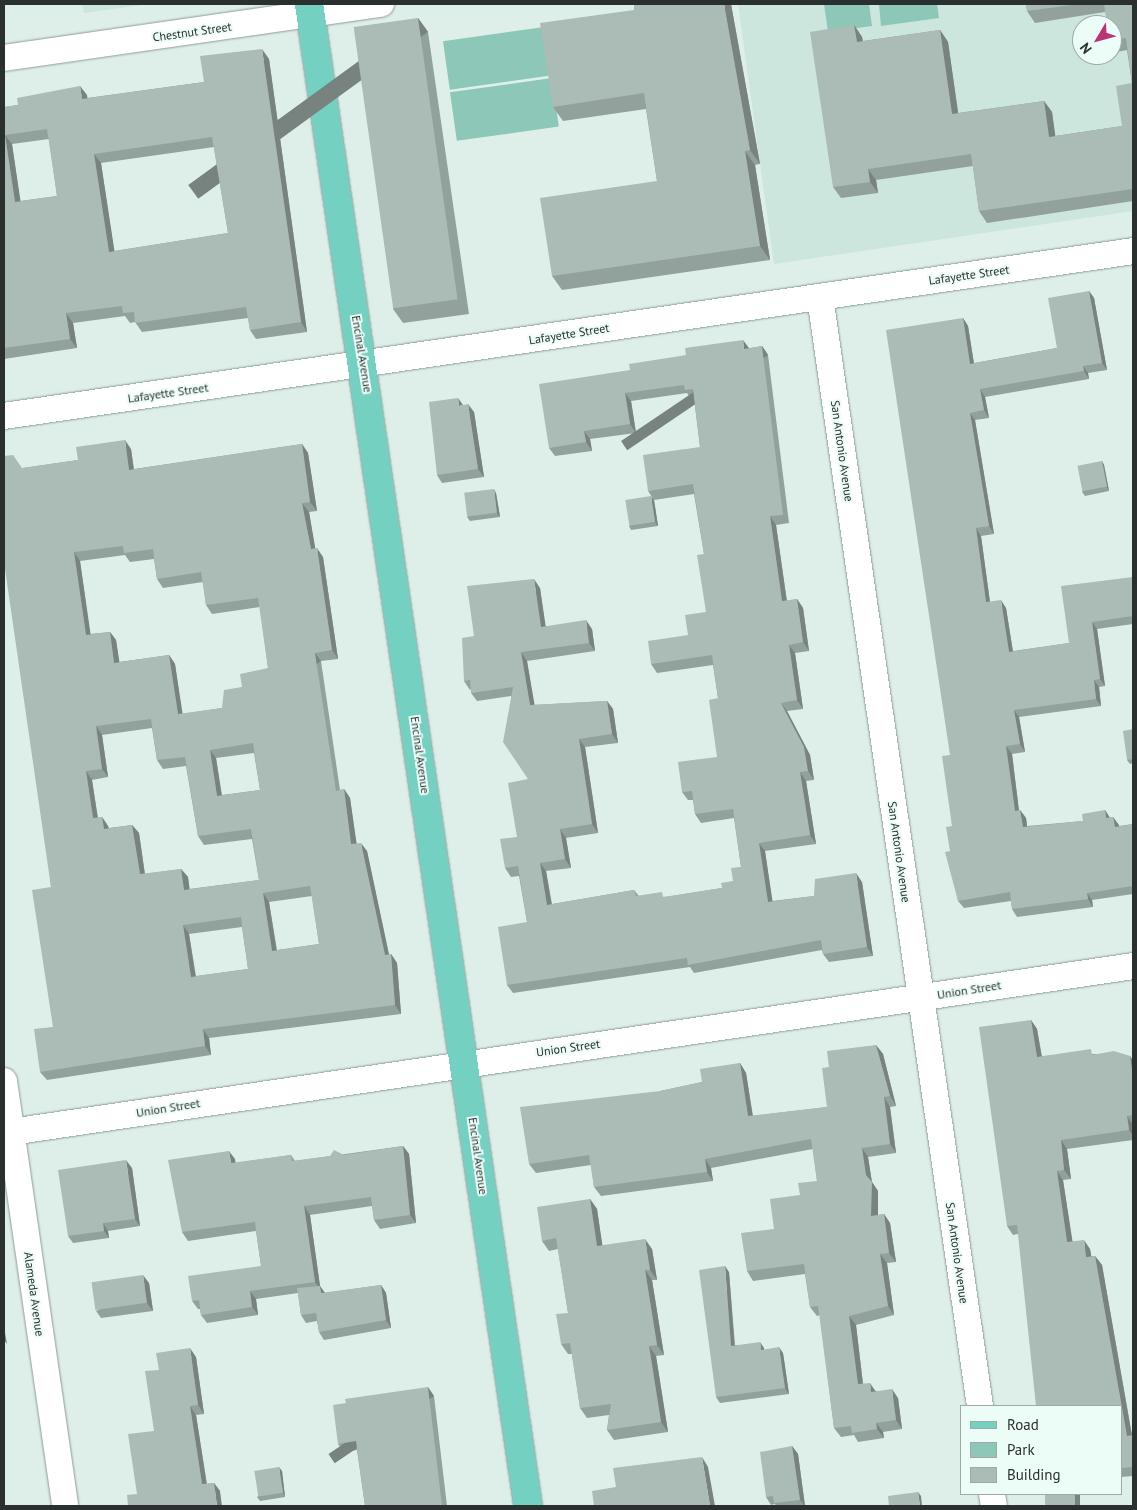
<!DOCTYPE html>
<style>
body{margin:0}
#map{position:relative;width:1137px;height:1510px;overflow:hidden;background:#deefea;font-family:"PT Sans",sans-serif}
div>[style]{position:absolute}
.built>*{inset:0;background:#cce5dd}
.green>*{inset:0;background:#8dc7b8;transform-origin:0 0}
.roads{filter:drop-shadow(0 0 1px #8c9b96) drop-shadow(0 0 1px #8c9b96)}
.street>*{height:26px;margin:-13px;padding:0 13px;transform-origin:13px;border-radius:13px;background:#fff}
.primary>*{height:28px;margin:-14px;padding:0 14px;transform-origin:14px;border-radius:14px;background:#74d1c2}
.wall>*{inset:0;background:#93a19d}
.shaded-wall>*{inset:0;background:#78837f;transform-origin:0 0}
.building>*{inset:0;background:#abbbb6;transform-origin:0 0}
span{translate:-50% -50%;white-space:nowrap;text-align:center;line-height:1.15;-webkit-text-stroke:4px #ecfcf7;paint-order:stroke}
.street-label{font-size:12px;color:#2a302f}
.frame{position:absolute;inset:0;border:5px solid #2a302f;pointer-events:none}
.legend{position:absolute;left:960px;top:1405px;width:162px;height:90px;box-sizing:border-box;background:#ecfcf7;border:1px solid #9eaaa7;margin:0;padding:6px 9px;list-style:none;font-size:15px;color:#2a302f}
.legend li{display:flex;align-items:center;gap:10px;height:25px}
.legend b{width:25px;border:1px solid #9eaaa7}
.north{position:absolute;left:1072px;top:15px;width:50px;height:50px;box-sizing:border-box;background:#ecfcf7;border:1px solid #9eaaa7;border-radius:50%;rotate:233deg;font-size:14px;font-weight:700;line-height:20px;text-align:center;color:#2a302f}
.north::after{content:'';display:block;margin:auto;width:18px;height:22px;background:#bc3473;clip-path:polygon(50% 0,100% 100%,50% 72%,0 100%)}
</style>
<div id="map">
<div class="built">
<div style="clip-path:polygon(82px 4px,150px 4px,84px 13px)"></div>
<div style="clip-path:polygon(evenodd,738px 4px,1133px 4px,1133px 211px,774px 264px,738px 4px,1082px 25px,1112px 25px,1112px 55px,1082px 55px,1082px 25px)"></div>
</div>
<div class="green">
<div style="clip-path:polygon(824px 4px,869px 4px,872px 26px,828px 32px)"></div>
<div style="clip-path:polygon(879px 4px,937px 4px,939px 18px,881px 26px)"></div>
<div style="left:544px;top:27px;width:49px;height:102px;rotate:82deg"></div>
<div style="left:552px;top:78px;width:49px;height:103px;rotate:82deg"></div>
</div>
<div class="roads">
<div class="street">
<div style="left:4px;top:58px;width:381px;rotate:-8.2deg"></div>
<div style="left:820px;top:297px;width:1120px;rotate:81.79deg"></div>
<div style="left:4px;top:416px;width:1141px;rotate:-8.31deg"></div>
<div style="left:4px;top:1081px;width:429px;rotate:81.8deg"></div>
<div style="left:4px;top:1133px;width:1141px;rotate:-8.41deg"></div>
<div style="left:992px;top:1494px;width:12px;rotate:81deg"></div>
</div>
<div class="primary">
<div style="left:309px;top:4px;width:1518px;rotate:81.7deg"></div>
</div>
</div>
<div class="wall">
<div style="clip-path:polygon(731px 4px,760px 164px,755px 165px,770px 260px,562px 290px,552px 276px,657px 181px,646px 109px,563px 121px,553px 107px)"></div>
<div style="clip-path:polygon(1026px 4px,1133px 4px,1133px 201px,987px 223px,979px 211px,973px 166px,876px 180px,878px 193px,841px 198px,833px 187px,854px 25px,862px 37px,863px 41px,940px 30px,948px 42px,958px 113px,1044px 101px,1052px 112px,1055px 136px,1122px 126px,1132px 83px,1127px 50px,1117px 52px,1112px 45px,1112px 25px,1105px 12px,1035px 23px,1027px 11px)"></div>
<div style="clip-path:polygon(418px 18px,428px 32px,469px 314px,403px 323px,393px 309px)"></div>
<div style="clip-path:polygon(evenodd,269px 59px,307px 332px,256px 339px,250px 330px,248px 318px,142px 332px,135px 322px,130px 323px,125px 316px,73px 323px,77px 348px,4px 359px,4px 107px,87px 95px,87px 98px,204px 82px,269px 59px,49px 139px,57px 196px,20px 201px,12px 144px,49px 139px,269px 59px,214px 147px,228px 233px,114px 251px,101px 163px,214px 147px)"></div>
<div style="clip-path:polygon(1089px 291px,1094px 298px,1107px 370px,1088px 373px,1089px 379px,985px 397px,989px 418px,975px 420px,994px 534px,981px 536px,990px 602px,1006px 608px,1013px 651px,1069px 643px,1133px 577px,1133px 624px,1097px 629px,1105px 686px,1099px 687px,1101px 706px,1019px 717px,1025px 752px,1012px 754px,1019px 811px,1020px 810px,1026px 818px,1027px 826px,1083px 821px,1105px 810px,1110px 818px,1113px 817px,1119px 826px,1133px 824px,1133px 894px,1092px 900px,1093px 907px,1017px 917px,1012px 909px,1011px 901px,964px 908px,958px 901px,950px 851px,952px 826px,950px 755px,963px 318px,968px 326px,974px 363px,1057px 348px)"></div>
<div style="clip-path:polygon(762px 346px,768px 355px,789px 523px,776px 525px,787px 601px,797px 599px,803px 608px,809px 651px,795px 653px,803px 709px,787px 711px,810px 755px,814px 780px,806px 781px,816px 844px,765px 851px,772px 901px,814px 896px,862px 882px,873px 956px,829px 962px,823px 954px,822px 950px,694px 973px,690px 967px,513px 993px,507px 985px,527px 922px,519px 876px,511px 877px,505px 868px,517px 837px,528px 779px,511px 696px,477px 701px,471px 693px,471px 689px,470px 690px,464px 681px,474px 636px,540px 588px,545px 626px,592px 629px,595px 651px,527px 661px,534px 705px,607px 701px,613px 709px,618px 743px,585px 747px,598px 833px,566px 838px,571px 868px,546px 871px,552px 904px,634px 890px,639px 896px,666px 897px,722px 888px,733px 881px,741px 867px,734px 818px,701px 823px,695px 814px,693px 800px,688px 800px,682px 792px,717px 757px,718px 698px,713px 665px,657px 673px,651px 664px,688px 635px,706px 612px,704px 554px,694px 494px,654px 500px,648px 491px,700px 447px,694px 398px,691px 399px,687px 393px,631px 401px,636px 433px,590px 439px,592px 451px,555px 456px,549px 448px,630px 370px)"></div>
<div style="clip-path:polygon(463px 405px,474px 412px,484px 477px,442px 483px,437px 475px)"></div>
<div style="clip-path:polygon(evenodd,302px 444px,308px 453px,317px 511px,309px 512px,315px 549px,323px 557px,338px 659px,321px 661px,340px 790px,344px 789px,350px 798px,356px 843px,367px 851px,389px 955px,391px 954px,397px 963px,401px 1014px,209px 1038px,211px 1055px,47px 1080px,40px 1072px,53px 1027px,51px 887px,23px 468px,78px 460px,131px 449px,134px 469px,302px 444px,125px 555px,130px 562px,154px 559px,157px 579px,163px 588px,203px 582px,206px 605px,212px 614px,260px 607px,268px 668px,242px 687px,222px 708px,182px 714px,175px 664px,169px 655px,119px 662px,116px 640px,110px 632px,90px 634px,80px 561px,125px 555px,302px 444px,152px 728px,157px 760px,163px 769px,186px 766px,198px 836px,204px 845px,252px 839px,259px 880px,189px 889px,188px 877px,181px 869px,145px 874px,139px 833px,132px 825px,109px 828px,108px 826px,102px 817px,98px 818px,92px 780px,108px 777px,102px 735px,152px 728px,302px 444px,254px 753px,260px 790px,222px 795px,216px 758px,254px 753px,302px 444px,312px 896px,319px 944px,277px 950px,269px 902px,312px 896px,302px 444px,242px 927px,248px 969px,196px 976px,189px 934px,242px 927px)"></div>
<div style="clip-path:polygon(1102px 461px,1104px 465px,1109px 491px,1085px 496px,1082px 492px)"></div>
<div style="clip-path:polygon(496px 493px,500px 517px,470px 521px,467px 517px)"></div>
<div style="clip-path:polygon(654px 500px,658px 526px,631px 530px,629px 526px)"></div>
<div style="clip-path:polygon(1133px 729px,1133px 763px,1130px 764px,1127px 760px)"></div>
<div style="clip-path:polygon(1031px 1020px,1037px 1029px,1042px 1056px,1094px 1054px,1130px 1056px,1133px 1061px,1133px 1140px,1067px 1149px,1071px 1179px,1063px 1180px,1072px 1241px,1090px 1249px,1091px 1256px,1095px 1256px,1102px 1265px,1132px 1435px,1133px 1435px,1133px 1476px,1121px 1477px,1121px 1406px,1018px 1234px,1013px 1235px,1007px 1226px)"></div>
<div style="clip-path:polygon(876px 1045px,883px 1054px,896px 1106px,890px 1107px,896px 1153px,868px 1157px,872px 1182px,878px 1191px,878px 1215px,884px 1214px,890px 1223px,896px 1262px,887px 1263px,894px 1315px,856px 1325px,863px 1384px,876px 1391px,898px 1398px,902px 1429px,883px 1432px,884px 1438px,858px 1442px,854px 1435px,841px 1437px,834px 1428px,820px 1315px,817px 1316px,810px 1307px,805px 1274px,753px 1281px,747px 1271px,774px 1229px,800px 1195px,817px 1181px,813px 1149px,711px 1168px,713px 1181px,601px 1196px,594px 1187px,591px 1165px,536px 1173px,529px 1164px,660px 1091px,702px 1082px,740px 1063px,746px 1073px,753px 1116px,827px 1107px,829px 1067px)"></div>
<div style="clip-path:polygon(403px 1146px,409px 1154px,416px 1223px,380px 1229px,374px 1220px,372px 1206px,310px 1215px,320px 1286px,325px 1293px,381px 1285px,386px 1293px,391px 1328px,324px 1340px,319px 1332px,317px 1321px,306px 1323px,301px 1315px,298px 1293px,256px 1299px,258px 1315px,207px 1323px,201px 1315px,200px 1309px,198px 1309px,192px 1301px,261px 1266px,256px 1231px,188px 1241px,182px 1232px,235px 1159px,235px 1163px,291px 1155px,295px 1161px)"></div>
<div style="clip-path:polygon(132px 1168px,140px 1226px,108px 1231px,109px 1238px,73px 1243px,68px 1236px)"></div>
<div style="clip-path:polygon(590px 1199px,597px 1209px,602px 1245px,652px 1249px,657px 1280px,652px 1280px,664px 1355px,656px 1356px,668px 1432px,614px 1440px,607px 1430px,609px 1415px,587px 1418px,580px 1408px,572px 1354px,568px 1354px,561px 1344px,568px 1313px,558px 1249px,549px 1251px,542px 1241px)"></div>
<div style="clip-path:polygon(729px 1272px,735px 1345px,764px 1348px,764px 1350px,783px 1353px,789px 1394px,720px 1403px,716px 1397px)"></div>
<div style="clip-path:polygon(149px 1283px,153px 1311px,101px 1318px,96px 1311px)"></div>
<div style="clip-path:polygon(196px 1357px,204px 1414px,196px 1415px,207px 1484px,214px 1483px,220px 1491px,137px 1494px,154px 1431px,159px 1370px)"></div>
<div style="clip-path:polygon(434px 1396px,447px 1506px,365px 1506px,357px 1450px,344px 1452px,338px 1444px)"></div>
<div style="clip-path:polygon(792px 1446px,798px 1454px,805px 1506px,776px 1506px,775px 1504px,771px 1505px,766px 1497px)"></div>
<div style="clip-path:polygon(282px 1471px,285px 1497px,260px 1501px,257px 1497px)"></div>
</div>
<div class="shaded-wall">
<div style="clip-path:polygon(724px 4px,731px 4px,760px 164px,750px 150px)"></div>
<div style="left:418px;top:18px;width:17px;height:284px;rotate:54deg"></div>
<div style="clip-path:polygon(854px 25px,862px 37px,865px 54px,857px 42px)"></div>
<div style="clip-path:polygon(940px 30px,948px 42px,960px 126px,952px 114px)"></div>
<div style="clip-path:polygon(262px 49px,269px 59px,307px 332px,301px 322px)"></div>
<div style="clip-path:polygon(80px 86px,87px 95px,89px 108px,82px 99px)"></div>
<div style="clip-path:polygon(1044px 101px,1052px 112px,1057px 148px,1049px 137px)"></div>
<div style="clip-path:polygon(5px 135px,12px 144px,22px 211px,15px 202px)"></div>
<div style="clip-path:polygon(745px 151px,755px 165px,770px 260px,760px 246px)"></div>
<div style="clip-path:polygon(94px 154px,101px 163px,116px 261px,109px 252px)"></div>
<div style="clip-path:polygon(868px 169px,876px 180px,878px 193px,870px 182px)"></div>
<div style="clip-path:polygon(1089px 291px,1094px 298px,1107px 370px,1102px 363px)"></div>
<div style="clip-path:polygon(66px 313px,73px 323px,77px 348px,70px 339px)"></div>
<div style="clip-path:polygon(963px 318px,968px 326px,975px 371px,970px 364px)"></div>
<div style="clip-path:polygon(743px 340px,749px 348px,750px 358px,744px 349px)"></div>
<div style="left:762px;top:346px;width:11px;height:170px;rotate:56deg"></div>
<div style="clip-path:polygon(1083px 366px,1088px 373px,1089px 379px,1084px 371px)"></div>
<div style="clip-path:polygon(980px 389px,985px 397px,989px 418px,984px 410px)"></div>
<div style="clip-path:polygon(625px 393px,631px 401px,636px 433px,630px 424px)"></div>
<div style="clip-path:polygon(458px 398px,463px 405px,459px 406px)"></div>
<div style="clip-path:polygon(468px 404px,474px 412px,484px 477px,478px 469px)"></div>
<div style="clip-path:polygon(970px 413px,975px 420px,994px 534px,989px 526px)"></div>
<div style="clip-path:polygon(584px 431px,590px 439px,592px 451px,586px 442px)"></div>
<div style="clip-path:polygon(125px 440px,131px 449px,135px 479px,129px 470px)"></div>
<div style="clip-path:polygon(302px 444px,308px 453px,317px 511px,310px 502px)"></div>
<div style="clip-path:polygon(1102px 461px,1104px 465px,1109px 491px,1107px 487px)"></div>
<div style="clip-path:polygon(494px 489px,496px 493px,500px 517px,497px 513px)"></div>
<div style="clip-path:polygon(651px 496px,654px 500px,658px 526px,655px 522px)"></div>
<div style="clip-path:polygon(302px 503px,309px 512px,317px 558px,311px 549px)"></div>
<div style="clip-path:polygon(770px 516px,776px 525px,788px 610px,782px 601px)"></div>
<div style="clip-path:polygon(976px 528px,981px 536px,991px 610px,986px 602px)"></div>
<div style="clip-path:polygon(317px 548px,323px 557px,338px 659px,332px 650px)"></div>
<div style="clip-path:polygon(74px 552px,80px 561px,92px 644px,86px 635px)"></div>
<div style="clip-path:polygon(534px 579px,540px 588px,547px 635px,541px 627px)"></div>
<div style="clip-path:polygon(797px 599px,803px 608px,809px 651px,803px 642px)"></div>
<div style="clip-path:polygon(1001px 600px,1006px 608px,1014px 659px,1009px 652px)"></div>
<div style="clip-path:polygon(586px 620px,592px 629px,595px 651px,589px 643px)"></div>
<div style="clip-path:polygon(1092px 622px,1097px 629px,1105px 686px,1100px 679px)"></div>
<div style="clip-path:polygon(110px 632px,116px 640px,121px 672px,114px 663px)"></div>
<div style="clip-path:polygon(789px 645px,795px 653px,803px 709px,797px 700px)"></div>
<div style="clip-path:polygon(521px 652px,527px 661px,536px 713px,530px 705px)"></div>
<div style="left:315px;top:653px;width:10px;height:140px;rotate:53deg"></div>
<div style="clip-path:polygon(169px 655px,175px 664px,184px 723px,178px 714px)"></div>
<div style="clip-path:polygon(1094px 680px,1099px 687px,1101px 706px,1096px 699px)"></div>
<div style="clip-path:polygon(607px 701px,613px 709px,618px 743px,612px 734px)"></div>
<div style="clip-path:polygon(781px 703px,787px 711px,810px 755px,814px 780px,808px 771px)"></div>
<div style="clip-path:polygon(1014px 710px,1019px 717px,1025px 752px,1020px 744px)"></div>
<div style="clip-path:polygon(96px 726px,102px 735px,108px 777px,102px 769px)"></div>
<div style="clip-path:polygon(579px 739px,585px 747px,598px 833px,592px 824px)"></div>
<div style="clip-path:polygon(1006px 746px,1012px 754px,1020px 819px,1015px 811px)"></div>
<div style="clip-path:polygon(210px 750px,216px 758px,223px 805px,217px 796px)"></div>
<div style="clip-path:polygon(86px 771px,92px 780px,99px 827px,93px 818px)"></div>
<div style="clip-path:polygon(800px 772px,806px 781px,816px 844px,810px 835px)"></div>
<div style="clip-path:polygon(344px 789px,350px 798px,358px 853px,351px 844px)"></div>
<div style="clip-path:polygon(1020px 810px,1026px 818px,1028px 834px,1023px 827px)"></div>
<div style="clip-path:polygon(1105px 810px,1110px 818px,1106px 818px)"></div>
<div style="clip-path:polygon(102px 817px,108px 826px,110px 838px,104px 829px)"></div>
<div style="clip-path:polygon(1113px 817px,1119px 825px,1120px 834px,1115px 827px)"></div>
<div style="clip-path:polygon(132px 825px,139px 833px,146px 883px,140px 874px)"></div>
<div style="clip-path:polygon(560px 829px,566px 838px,571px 868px,565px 859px)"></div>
<div style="clip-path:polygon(361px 843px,367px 851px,391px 964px,385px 955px)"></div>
<div style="clip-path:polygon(759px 843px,765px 851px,774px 911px,768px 902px)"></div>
<div style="clip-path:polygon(540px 863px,546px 871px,553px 913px,547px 905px)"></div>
<div style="clip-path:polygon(181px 869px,188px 877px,191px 899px,184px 890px)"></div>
<div style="clip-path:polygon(856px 873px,862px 882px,873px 956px,867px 947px)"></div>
<div style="clip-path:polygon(263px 893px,269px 902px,278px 960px,272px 951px)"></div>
<div style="clip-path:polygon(1087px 893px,1092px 900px,1093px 907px,1088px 899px)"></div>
<div style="clip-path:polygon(183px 925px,189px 934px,197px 986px,191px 977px)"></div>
<div style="clip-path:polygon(391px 954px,397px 963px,401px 1014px,395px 1005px)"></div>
<div style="clip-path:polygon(1031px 1020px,1037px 1029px,1043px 1066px,1037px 1057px)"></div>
<div style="clip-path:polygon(203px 1029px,209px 1038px,211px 1055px,205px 1046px)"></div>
<div style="clip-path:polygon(876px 1045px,883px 1054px,896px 1106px,890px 1096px)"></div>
<div style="clip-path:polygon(1130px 1056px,1133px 1061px,1133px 1077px)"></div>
<div style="clip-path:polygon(740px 1063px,746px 1073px,754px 1125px,748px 1116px)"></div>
<div style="clip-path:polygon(884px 1097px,890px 1107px,896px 1153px,890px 1144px)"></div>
<div style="clip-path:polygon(1127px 1116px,1133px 1125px,1133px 1136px,1129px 1130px)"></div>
<div style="clip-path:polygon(1061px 1140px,1067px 1149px,1071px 1179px,1064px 1170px)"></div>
<div style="clip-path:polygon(403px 1146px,409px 1154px,416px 1223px,410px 1215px)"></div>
<div style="clip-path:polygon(862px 1148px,868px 1157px,872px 1183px,872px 1182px,878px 1191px,878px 1225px,871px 1216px)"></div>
<div style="clip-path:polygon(229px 1151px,235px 1159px,237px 1171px,231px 1163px)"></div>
<div style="clip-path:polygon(705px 1159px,711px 1168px,713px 1181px,707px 1172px)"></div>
<div style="clip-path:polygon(126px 1160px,132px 1168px,140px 1226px,135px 1219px)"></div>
<div style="clip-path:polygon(1057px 1171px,1063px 1180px,1074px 1251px,1067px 1242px)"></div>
<div style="clip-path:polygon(590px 1199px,597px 1209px,604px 1256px,597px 1246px)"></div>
<div style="clip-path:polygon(304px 1206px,310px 1215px,320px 1286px,325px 1293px,321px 1293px,321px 1290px,315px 1282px)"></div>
<div style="clip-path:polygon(884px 1214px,890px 1223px,896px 1262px,889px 1253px)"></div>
<div style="clip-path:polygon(103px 1223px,108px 1231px,109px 1238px,104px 1231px)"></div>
<div style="clip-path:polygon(645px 1239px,652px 1249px,657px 1280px,650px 1270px)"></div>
<div style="clip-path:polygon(1084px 1240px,1090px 1249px,1093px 1266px,1086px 1257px)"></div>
<div style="clip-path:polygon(880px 1254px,887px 1263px,894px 1315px,888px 1306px)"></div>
<div style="clip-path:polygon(1095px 1256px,1102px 1265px,1133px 1442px,1127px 1436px)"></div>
<div style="clip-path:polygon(725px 1266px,729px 1272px,735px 1352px,731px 1346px)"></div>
<div style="clip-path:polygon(645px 1270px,652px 1280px,664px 1355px,657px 1345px)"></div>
<div style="clip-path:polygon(143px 1275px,149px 1283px,153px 1311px,147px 1303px)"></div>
<div style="clip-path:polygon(381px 1285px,386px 1293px,391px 1328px,386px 1320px)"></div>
<div style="clip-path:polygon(250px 1291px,256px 1299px,258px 1315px,252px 1307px)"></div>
<div style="clip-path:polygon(849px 1316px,856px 1325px,864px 1393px,858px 1384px)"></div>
<div style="clip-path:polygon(4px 1327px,7px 1344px,4px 1340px)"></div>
<div style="clip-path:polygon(760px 1342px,764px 1348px,765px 1356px,761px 1350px)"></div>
<div style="clip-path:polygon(649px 1346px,656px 1356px,668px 1432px,661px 1422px)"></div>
<div style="clip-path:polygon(779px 1347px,783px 1353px,789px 1394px,785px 1388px)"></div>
<div style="clip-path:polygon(190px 1348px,196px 1357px,204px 1414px,198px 1405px)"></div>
<div style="clip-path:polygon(870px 1383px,876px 1392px,871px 1392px)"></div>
<div style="left:428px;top:1387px;width:11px;height:120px;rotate:56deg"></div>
<div style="clip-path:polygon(892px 1389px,898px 1398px,902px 1429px,896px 1420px)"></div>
<div style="clip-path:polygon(190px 1406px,196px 1415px,208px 1493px,202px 1484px)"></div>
<div style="clip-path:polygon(876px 1423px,883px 1432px,884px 1438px,877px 1429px)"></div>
<div style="clip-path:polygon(792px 1446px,798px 1454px,805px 1506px,800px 1500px)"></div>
<div style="clip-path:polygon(702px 1457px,708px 1467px,715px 1506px,710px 1506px)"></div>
<div style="clip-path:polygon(279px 1467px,282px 1471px,285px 1497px,283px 1493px)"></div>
<div style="clip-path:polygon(214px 1483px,220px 1491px,222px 1506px,217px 1506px)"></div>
<div style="clip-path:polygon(918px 1492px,921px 1496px,922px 1506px,920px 1506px)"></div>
<div style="left:1075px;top:1494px;width:5px;height:12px"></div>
</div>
<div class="building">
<div style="clip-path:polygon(634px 4px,724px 4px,750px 150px,745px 151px,760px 246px,552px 276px,540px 198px,657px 181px,644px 93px,553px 107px,540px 23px,634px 10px)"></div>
<div style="clip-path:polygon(1026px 4px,1079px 4px,1027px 11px)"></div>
<div style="clip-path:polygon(1104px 4px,1133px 4px,1133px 189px,979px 211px,971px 154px,868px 169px,870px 182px,833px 187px,810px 32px,854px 25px,857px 42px,940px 30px,952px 114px,1044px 101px,1049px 137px,1122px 126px,1116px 86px,1132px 83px,1126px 38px,1112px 40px,1112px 25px,1107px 25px)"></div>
<div style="left:418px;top:18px;width:284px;height:65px;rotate:82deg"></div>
<div style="clip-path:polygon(evenodd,262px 49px,301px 322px,250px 330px,246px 307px,135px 323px,134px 312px,123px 313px,122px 306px,66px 313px,70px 339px,4px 348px,4px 107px,18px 105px,17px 98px,80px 86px,82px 99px,204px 82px,200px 56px,262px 49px,47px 129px,57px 196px,15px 202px,5px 135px,47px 129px,262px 49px,212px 137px,228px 233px,109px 252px,94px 154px,212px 137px)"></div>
<div style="clip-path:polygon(1089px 291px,1102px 363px,1083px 366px,1084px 371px,980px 389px,984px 410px,970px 413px,989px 526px,976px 528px,986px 602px,1001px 600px,1009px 652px,1069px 643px,1061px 586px,1133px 577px,1133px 616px,1092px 622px,1100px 679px,1094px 680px,1096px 699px,1014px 710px,1020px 744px,1006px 746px,1015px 811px,1020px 810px,1023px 827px,1083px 821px,1082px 814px,1105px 810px,1106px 818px,1113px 817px,1115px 827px,1133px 824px,1133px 886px,1087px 893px,1088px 899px,1012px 909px,1010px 892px,958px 901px,945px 852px,950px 851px,946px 827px,952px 826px,942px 756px,950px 755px,886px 330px,963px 318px,970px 364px,1057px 348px,1048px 298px)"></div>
<div style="clip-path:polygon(743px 340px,744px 349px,762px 346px,783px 515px,770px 516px,782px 601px,797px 599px,803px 642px,789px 645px,797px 700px,781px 703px,804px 747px,808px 771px,800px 772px,810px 835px,759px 843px,768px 902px,814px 896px,815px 879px,856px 873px,867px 947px,823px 954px,821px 940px,688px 965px,687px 958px,507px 985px,498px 927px,527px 922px,518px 866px,505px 868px,500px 839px,517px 837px,508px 783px,528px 779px,503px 742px,513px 687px,471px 693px,470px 680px,464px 681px,462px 638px,474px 636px,467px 586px,534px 579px,541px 627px,586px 620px,589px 643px,521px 652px,530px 705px,607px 701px,612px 734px,579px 739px,592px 824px,560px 829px,565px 859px,540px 863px,547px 905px,634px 890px,636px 896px,662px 892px,663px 897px,722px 888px,721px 883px,733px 881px,731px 868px,741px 867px,733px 809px,695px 814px,692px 791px,682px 792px,678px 762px,717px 757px,709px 700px,718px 698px,712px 655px,651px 664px,648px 641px,688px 635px,685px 615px,706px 612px,697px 555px,704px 554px,693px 484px,648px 491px,643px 455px,700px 447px,693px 389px,685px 390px,684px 385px,625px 393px,630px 424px,584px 431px,586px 442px,549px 448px,539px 384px,630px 370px,629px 364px,686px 355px,685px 348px)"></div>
<div style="clip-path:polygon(458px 398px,459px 406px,468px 404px,478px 469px,437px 475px,429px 402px)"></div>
<div style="clip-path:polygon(evenodd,125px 440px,129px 470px,302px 444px,310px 502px,302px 503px,311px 549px,317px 548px,332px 650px,315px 653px,336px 791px,344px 789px,351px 844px,361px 843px,385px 955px,391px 954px,395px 1005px,203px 1029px,205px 1046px,40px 1072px,34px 1029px,53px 1027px,32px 890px,51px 887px,4px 562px,4px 456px,13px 455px,22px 468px,78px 460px,76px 447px,125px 440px,123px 546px,124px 553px,153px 549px,157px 579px,201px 572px,206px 605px,258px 598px,268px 668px,240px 674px,242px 687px,224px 690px,222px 708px,178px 714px,169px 655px,114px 663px,110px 632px,86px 635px,74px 552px,123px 546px,125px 440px,151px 719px,157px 760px,185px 757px,198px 836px,251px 829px,259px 880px,184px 890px,181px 869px,140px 874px,132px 825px,104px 829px,102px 817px,93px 818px,86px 771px,102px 769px,96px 726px,151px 719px,125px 440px,253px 743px,260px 790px,217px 796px,210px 750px,253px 743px,125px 440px,310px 886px,319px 944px,272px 951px,263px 893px,310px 886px,125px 440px,241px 917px,248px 969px,191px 977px,183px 925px,241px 917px)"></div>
<div style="left:1102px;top:461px;width:26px;height:25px;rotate:79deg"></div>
<div style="left:494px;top:489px;width:24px;height:30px;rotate:83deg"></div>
<div style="left:651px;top:496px;width:26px;height:26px;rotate:81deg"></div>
<div style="clip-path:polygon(1133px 729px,1133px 759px,1127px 760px,1123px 731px)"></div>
<div style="clip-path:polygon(1031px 1020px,1037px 1057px,1091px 1049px,1092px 1055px,1114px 1051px,1130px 1056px,1133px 1077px,1133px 1115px,1127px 1116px,1129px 1130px,1061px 1140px,1064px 1170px,1057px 1171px,1067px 1242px,1084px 1240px,1086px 1257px,1095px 1256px,1127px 1436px,1133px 1435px,1133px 1467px,1121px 1468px,1121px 1406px,1036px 1406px,1017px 1225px,1007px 1226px,979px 1027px)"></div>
<div style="clip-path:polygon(876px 1045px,890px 1096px,884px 1097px,890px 1144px,862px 1148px,866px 1175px,872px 1182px,871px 1216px,884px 1214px,889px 1253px,880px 1254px,888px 1306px,849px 1316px,858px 1384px,870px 1383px,871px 1392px,892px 1389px,896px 1420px,876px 1423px,877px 1429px,852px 1433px,851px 1426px,834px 1428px,818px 1306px,810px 1307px,804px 1264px,747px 1271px,741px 1233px,774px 1229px,770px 1199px,800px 1195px,798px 1183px,817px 1181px,811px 1139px,705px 1159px,707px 1172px,594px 1187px,589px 1155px,529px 1164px,520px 1107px,660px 1091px,702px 1082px,700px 1069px,740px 1063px,748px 1116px,827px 1107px,822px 1068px,829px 1067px,827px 1051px)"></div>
<div style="clip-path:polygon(403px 1146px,410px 1215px,374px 1220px,371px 1197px,304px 1206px,315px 1282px,250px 1291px,252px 1307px,201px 1315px,199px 1300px,192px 1301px,188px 1276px,261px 1266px,255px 1222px,182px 1232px,168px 1160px,229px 1151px,231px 1163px,291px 1155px,292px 1161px,330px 1156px,334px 1150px,344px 1155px)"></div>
<div style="clip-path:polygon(126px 1160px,135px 1219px,103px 1223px,104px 1231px,68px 1236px,58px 1170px)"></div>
<div style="clip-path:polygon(590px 1199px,597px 1246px,645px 1239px,650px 1270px,645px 1270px,657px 1345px,649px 1346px,661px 1422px,607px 1430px,611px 1404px,580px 1408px,570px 1343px,561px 1344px,556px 1314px,568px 1313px,556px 1238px,542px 1241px,537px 1207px)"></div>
<div style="clip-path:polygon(725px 1266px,731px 1346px,760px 1342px,761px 1350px,779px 1347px,785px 1388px,716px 1397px,699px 1270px)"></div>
<div style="left:143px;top:1275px;width:28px;height:52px;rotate:82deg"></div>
<div style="clip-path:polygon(381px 1285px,386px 1320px,319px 1332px,316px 1313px,301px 1315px,297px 1288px,320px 1286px,321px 1293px)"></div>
<div style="clip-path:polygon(190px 1348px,198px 1405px,190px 1406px,202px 1484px,214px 1483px,217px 1506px,128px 1506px,127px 1495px,137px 1494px,128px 1434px,154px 1431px,145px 1371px,159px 1370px,156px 1353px)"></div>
<div style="clip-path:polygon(428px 1387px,442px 1506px,365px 1506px,356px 1441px,338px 1444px,333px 1405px,346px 1403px,345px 1399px)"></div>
<div style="clip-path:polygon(792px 1446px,800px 1500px,774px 1503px,773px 1496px,766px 1497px,760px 1452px)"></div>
<div style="clip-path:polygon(702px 1457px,710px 1506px,594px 1506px,592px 1491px,616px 1487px,613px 1468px)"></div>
<div style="left:279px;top:1467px;width:26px;height:25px;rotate:81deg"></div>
<div style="clip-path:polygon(918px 1492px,920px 1506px,889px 1506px,888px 1496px)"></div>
<div style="left:1045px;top:1494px;width:30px;height:12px"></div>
</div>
<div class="street-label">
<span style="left:192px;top:32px;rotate:-8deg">Chestnut Street</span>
<span style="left:969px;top:275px;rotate:-8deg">Lafayette Street</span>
<span style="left:569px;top:334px;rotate:-9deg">Lafayette Street</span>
<span style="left:362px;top:354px;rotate:81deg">Encinal Avenue</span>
<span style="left:168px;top:393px;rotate:-8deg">Lafayette Street</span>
<span style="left:842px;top:451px;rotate:82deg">San Antonio Avenue</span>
<span style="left:420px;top:755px;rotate:82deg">Encinal Avenue</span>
<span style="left:899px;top:852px;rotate:82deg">San Antonio Avenue</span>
<span style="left:969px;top:990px;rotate:-9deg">Union Street</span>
<span style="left:568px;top:1048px;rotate:-8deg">Union Street</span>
<span style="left:168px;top:1108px;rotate:-9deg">Union Street</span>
<span style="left:478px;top:1156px;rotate:82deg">Encinal Avenue</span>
<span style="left:957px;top:1253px;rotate:82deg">San Antonio Avenue</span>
<span style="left:34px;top:1294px;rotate:82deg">Alameda Avenue</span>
</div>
<div class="frame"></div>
<ul class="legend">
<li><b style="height:6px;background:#74d1c2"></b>Road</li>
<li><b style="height:14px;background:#8dc7b8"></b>Park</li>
<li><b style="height:14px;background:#abbbb6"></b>Building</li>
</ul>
<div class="north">N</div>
</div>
